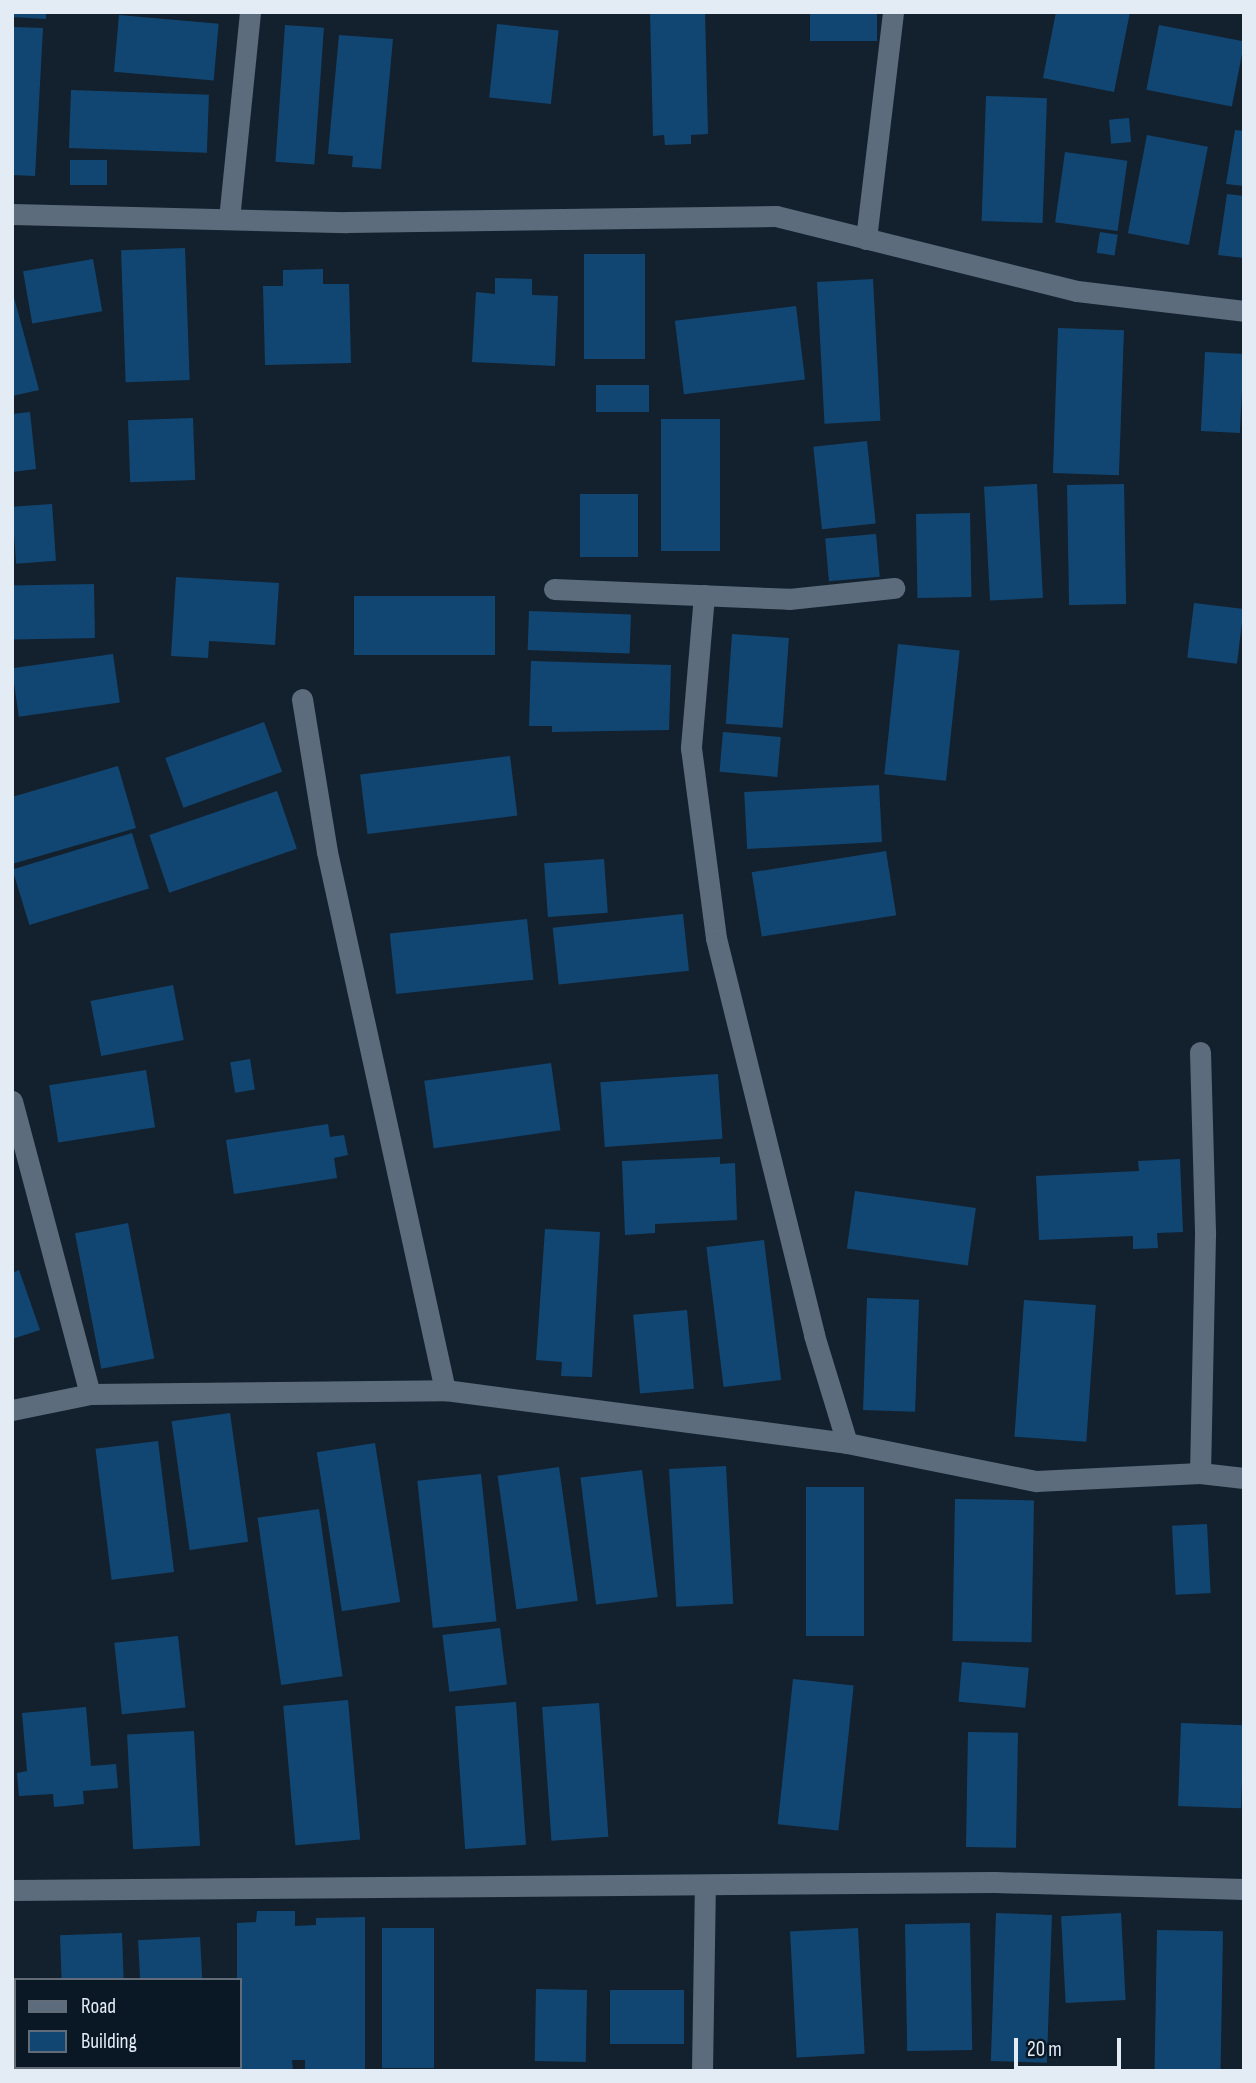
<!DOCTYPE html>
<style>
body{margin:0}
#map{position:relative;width:1256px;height:2083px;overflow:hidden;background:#13212e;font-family:"Sofia Sans Condensed",sans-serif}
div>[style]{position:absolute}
.building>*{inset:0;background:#124672;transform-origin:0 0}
.minor>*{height:21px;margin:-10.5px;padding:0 10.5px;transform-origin:10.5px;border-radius:10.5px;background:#5c6c7c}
span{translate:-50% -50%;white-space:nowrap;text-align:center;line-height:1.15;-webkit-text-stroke:7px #0a1724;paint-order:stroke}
.frame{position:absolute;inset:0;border:14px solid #e3ecf5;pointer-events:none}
.legend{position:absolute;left:14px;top:1978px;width:228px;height:91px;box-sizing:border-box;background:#0a1724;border:2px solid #616c78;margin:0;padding:9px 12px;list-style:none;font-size:21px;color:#e3ecf5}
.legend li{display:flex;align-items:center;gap:14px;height:35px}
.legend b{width:35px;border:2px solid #616c78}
.scale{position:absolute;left:1014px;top:2038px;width:107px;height:32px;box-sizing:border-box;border:4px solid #e3ecf5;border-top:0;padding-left:9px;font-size:21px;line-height:24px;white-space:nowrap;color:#e3ecf5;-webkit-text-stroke:5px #0a1724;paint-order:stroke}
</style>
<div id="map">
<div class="building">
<div style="clip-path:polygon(12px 12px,46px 12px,46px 19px,12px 17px)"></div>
<div style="clip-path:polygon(650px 12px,705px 12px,708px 134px,691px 135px,691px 144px,665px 145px,664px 135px,653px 136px)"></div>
<div style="left:810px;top:12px;width:67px;height:29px"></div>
<div style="clip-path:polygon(1056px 12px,1130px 12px,1114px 92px,1043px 78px)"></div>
<div style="left:119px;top:15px;width:100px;height:57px;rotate:5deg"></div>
<div style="left:497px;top:24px;width:62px;height:74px;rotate:6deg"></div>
<div style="left:285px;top:25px;width:39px;height:137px;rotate:4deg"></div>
<div style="left:1159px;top:25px;width:87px;height:66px;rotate:11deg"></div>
<div style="clip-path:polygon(12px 27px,43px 28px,35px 176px,12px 175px)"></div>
<div style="clip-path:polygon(339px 35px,393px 39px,381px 169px,352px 167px,353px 156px,328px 154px)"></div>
<div style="left:71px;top:90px;width:138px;height:58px;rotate:2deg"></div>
<div style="left:986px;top:96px;width:61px;height:125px;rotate:2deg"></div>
<div style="left:1129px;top:118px;width:24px;height:20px;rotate:85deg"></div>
<div style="clip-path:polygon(1235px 130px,1244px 131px,1244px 186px,1226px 184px)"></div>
<div style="left:1147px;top:135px;width:62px;height:100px;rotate:11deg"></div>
<div style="left:1065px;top:152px;width:63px;height:71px;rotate:8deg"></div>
<div style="left:70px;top:160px;width:37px;height:25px"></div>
<div style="clip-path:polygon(1227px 194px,1244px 196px,1244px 258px,1218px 255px)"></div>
<div style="left:1100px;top:232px;width:18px;height:21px;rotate:9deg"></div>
<div style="left:185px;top:248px;width:132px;height:64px;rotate:88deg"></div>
<div style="left:584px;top:254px;width:61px;height:105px"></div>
<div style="left:93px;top:259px;width:53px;height:71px;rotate:80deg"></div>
<div style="clip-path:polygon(323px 269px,323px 284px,349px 284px,351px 363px,265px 365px,263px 286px,283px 286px,283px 270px)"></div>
<div style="clip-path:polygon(495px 278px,532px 279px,532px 295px,558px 296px,555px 366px,472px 362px,476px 292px,495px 294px)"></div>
<div style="left:873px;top:279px;width:142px;height:56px;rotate:87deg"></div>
<div style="clip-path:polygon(12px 290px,39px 390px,12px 396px)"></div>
<div style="left:796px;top:306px;width:74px;height:122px;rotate:83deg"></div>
<div style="left:1058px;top:328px;width:66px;height:145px;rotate:2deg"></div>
<div style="left:1205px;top:352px;width:39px;height:79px;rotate:3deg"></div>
<div style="left:596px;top:385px;width:53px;height:27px"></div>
<div style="clip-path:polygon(30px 412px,36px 469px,12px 472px,12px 414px)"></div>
<div style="left:193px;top:418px;width:62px;height:65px;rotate:88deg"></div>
<div style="left:661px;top:419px;width:59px;height:132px"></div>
<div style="left:867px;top:441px;width:83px;height:54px;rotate:84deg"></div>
<div style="left:1037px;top:484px;width:114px;height:53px;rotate:87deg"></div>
<div style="left:1124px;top:484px;width:120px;height:57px;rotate:89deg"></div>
<div style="left:580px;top:494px;width:58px;height:63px"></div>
<div style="left:52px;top:504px;width:57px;height:40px;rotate:86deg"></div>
<div style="left:970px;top:513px;width:84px;height:54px;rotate:89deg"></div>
<div style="left:876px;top:534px;width:43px;height:51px;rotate:85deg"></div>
<div style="clip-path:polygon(176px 577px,279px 583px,275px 645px,209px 641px,208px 658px,171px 656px)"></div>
<div style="left:94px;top:584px;width:54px;height:82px;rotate:89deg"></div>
<div style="left:495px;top:596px;width:59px;height:141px;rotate:90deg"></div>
<div style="left:1194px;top:603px;width:50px;height:55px;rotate:7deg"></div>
<div style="left:529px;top:611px;width:102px;height:39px;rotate:2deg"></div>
<div style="left:732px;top:634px;width:57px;height:90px;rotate:4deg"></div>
<div style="left:898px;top:644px;width:62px;height:131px;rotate:6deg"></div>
<div style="left:113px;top:654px;width:49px;height:102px;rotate:82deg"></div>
<div style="clip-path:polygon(531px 661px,671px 665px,669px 730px,552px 732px,552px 726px,529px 726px)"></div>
<div style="left:264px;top:722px;width:53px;height:105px;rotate:70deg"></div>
<div style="left:723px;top:732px;width:58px;height:40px;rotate:5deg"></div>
<div style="left:510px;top:756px;width:60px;height:151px;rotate:83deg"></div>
<div style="clip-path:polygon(118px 766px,136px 828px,12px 864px,12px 797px)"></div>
<div style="left:879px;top:785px;width:57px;height:135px;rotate:87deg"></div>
<div style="left:277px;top:791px;width:61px;height:135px;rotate:71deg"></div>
<div style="left:132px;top:833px;width:58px;height:125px;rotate:73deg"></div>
<div style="left:886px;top:851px;width:65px;height:136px;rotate:81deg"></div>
<div style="left:604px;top:859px;width:54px;height:60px;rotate:86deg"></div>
<div style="left:683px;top:914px;width:57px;height:131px;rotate:84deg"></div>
<div style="left:527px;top:919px;width:61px;height:138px;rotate:84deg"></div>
<div style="left:173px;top:985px;width:56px;height:84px;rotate:79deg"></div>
<div style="left:250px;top:1059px;width:31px;height:20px;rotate:81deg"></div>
<div style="left:551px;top:1063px;width:68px;height:128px;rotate:82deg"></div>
<div style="left:146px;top:1070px;width:58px;height:98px;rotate:81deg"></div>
<div style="left:718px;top:1074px;width:65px;height:118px;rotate:86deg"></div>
<div style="clip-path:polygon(328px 1124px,330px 1137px,344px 1135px,348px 1155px,334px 1158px,337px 1178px,234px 1194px,226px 1140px)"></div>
<div style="clip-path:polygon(720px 1157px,720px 1164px,735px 1163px,737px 1220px,655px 1224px,655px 1233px,625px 1235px,622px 1161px)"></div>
<div style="clip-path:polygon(1180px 1159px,1183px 1232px,1157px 1233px,1158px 1248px,1133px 1249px,1133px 1236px,1039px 1240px,1036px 1176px,1139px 1171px,1138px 1161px)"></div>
<div style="left:855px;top:1191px;width:122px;height:58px;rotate:8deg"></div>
<div style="left:128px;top:1223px;width:138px;height:54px;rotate:79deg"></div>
<div style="clip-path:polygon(545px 1229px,600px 1232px,592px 1377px,561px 1376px,562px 1362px,536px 1360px)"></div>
<div style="left:764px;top:1240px;width:141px;height:58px;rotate:83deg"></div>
<div style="clip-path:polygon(19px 1270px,40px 1330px,12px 1339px,12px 1273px)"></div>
<div style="left:867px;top:1298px;width:52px;height:112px;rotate:2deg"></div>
<div style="left:1024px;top:1300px;width:72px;height:137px;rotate:4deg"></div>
<div style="left:687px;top:1310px;width:79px;height:54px;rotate:85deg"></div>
<div style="left:230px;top:1413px;width:130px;height:59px;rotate:82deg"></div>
<div style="left:158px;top:1441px;width:132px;height:63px;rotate:83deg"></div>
<div style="left:375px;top:1443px;width:161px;height:59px;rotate:81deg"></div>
<div style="left:726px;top:1466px;width:138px;height:57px;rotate:87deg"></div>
<div style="left:559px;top:1467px;width:135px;height:62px;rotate:82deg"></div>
<div style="left:642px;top:1470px;width:128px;height:62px;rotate:83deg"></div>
<div style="left:481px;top:1474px;width:148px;height:64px;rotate:84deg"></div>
<div style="left:806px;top:1487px;width:58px;height:149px"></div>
<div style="left:955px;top:1499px;width:79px;height:142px;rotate:1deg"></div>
<div style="left:319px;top:1509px;width:169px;height:62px;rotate:82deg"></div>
<div style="left:1207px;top:1524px;width:69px;height:35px;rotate:87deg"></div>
<div style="left:500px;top:1628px;width:57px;height:58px;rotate:83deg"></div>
<div style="left:178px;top:1636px;width:72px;height:64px;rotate:84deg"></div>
<div style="left:962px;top:1662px;width:67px;height:40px;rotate:5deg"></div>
<div style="left:793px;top:1679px;width:61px;height:146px;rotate:6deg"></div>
<div style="left:348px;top:1700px;width:140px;height:65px;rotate:85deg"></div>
<div style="left:516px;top:1702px;width:143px;height:61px;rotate:86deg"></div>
<div style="left:599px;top:1703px;width:134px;height:57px;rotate:86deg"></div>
<div style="clip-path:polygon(86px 1707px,91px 1766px,116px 1764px,118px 1788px,83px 1791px,84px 1804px,54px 1807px,53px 1794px,19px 1796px,17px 1773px,27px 1771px,22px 1713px)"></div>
<div style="left:1181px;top:1723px;width:63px;height:83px;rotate:2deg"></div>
<div style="left:194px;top:1731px;width:115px;height:67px;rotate:87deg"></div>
<div style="left:968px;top:1732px;width:50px;height:115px;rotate:1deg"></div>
<div style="clip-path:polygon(257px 1911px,295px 1911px,295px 1926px,316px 1925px,316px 1918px,365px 1917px,365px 2070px,305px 2071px,305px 2060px,292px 2060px,293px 2071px,237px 2071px,237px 1923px,256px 1922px)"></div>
<div style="left:996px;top:1913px;width:56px;height:148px;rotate:2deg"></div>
<div style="left:1121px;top:1913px;width:87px;height:60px;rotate:87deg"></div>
<div style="left:970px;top:1923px;width:127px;height:65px;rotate:89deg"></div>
<div style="left:382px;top:1928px;width:52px;height:140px"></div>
<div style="left:858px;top:1928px;width:126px;height:68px;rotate:87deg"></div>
<div style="left:1157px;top:1930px;width:66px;height:139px;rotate:1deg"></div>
<div style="left:122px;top:1933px;width:47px;height:62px;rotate:88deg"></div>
<div style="left:200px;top:1937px;width:43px;height:62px;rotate:87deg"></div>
<div style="left:536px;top:1989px;width:51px;height:72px;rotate:1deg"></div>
<div style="left:610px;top:1990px;width:74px;height:54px"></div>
<div style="left:16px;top:2003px;width:66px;height:4px;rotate:90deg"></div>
<div style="left:63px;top:2067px;width:63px;height:4px"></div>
<div style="left:142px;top:2067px;width:62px;height:4px"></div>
</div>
<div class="minor">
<div style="left:12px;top:214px;width:335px;rotate:1.4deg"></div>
<div style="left:347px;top:222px;width:429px;rotate:-0.8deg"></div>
<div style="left:776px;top:216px;width:310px;rotate:14deg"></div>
<div style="left:1077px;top:291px;width:168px;rotate:6.8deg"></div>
<div style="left:229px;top:219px;width:208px;rotate:-84.2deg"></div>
<div style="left:866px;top:239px;width:229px;rotate:-83.2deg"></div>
<div style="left:554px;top:589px;width:235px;rotate:2.4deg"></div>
<div style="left:789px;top:599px;width:106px;rotate:-6deg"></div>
<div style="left:704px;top:595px;width:154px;rotate:94.9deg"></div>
<div style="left:691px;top:748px;width:192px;rotate:82.5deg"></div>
<div style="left:716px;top:938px;width:409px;rotate:76.1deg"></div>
<div style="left:814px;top:1335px;width:113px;rotate:73deg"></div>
<div style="left:302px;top:699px;width:155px;rotate:80.7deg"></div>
<div style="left:327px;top:852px;width:551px;rotate:77.63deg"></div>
<div style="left:1200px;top:1052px;width:183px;rotate:88.4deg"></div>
<div style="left:1205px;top:1235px;width:238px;rotate:91.2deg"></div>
<div style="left:12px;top:1101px;width:303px;rotate:75.1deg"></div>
<div style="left:12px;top:1410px;width:80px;rotate:-11.6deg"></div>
<div style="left:90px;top:1394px;width:355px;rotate:-0.6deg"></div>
<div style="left:445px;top:1390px;width:405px;rotate:7.5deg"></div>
<div style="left:847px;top:1443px;width:193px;rotate:11.4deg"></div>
<div style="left:1036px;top:1481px;width:164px;rotate:-2.8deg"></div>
<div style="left:1200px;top:1473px;width:44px;rotate:6.5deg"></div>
<div style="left:12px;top:1890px;width:982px;rotate:-0.47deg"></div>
<div style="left:994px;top:1882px;width:250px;rotate:1.6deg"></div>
<div style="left:702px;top:2071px;width:186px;rotate:-89.1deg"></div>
</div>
<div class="frame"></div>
<ul class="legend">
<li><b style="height:9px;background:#5c6c7c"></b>Road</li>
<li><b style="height:19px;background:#124672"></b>Building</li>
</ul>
<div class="scale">20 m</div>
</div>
